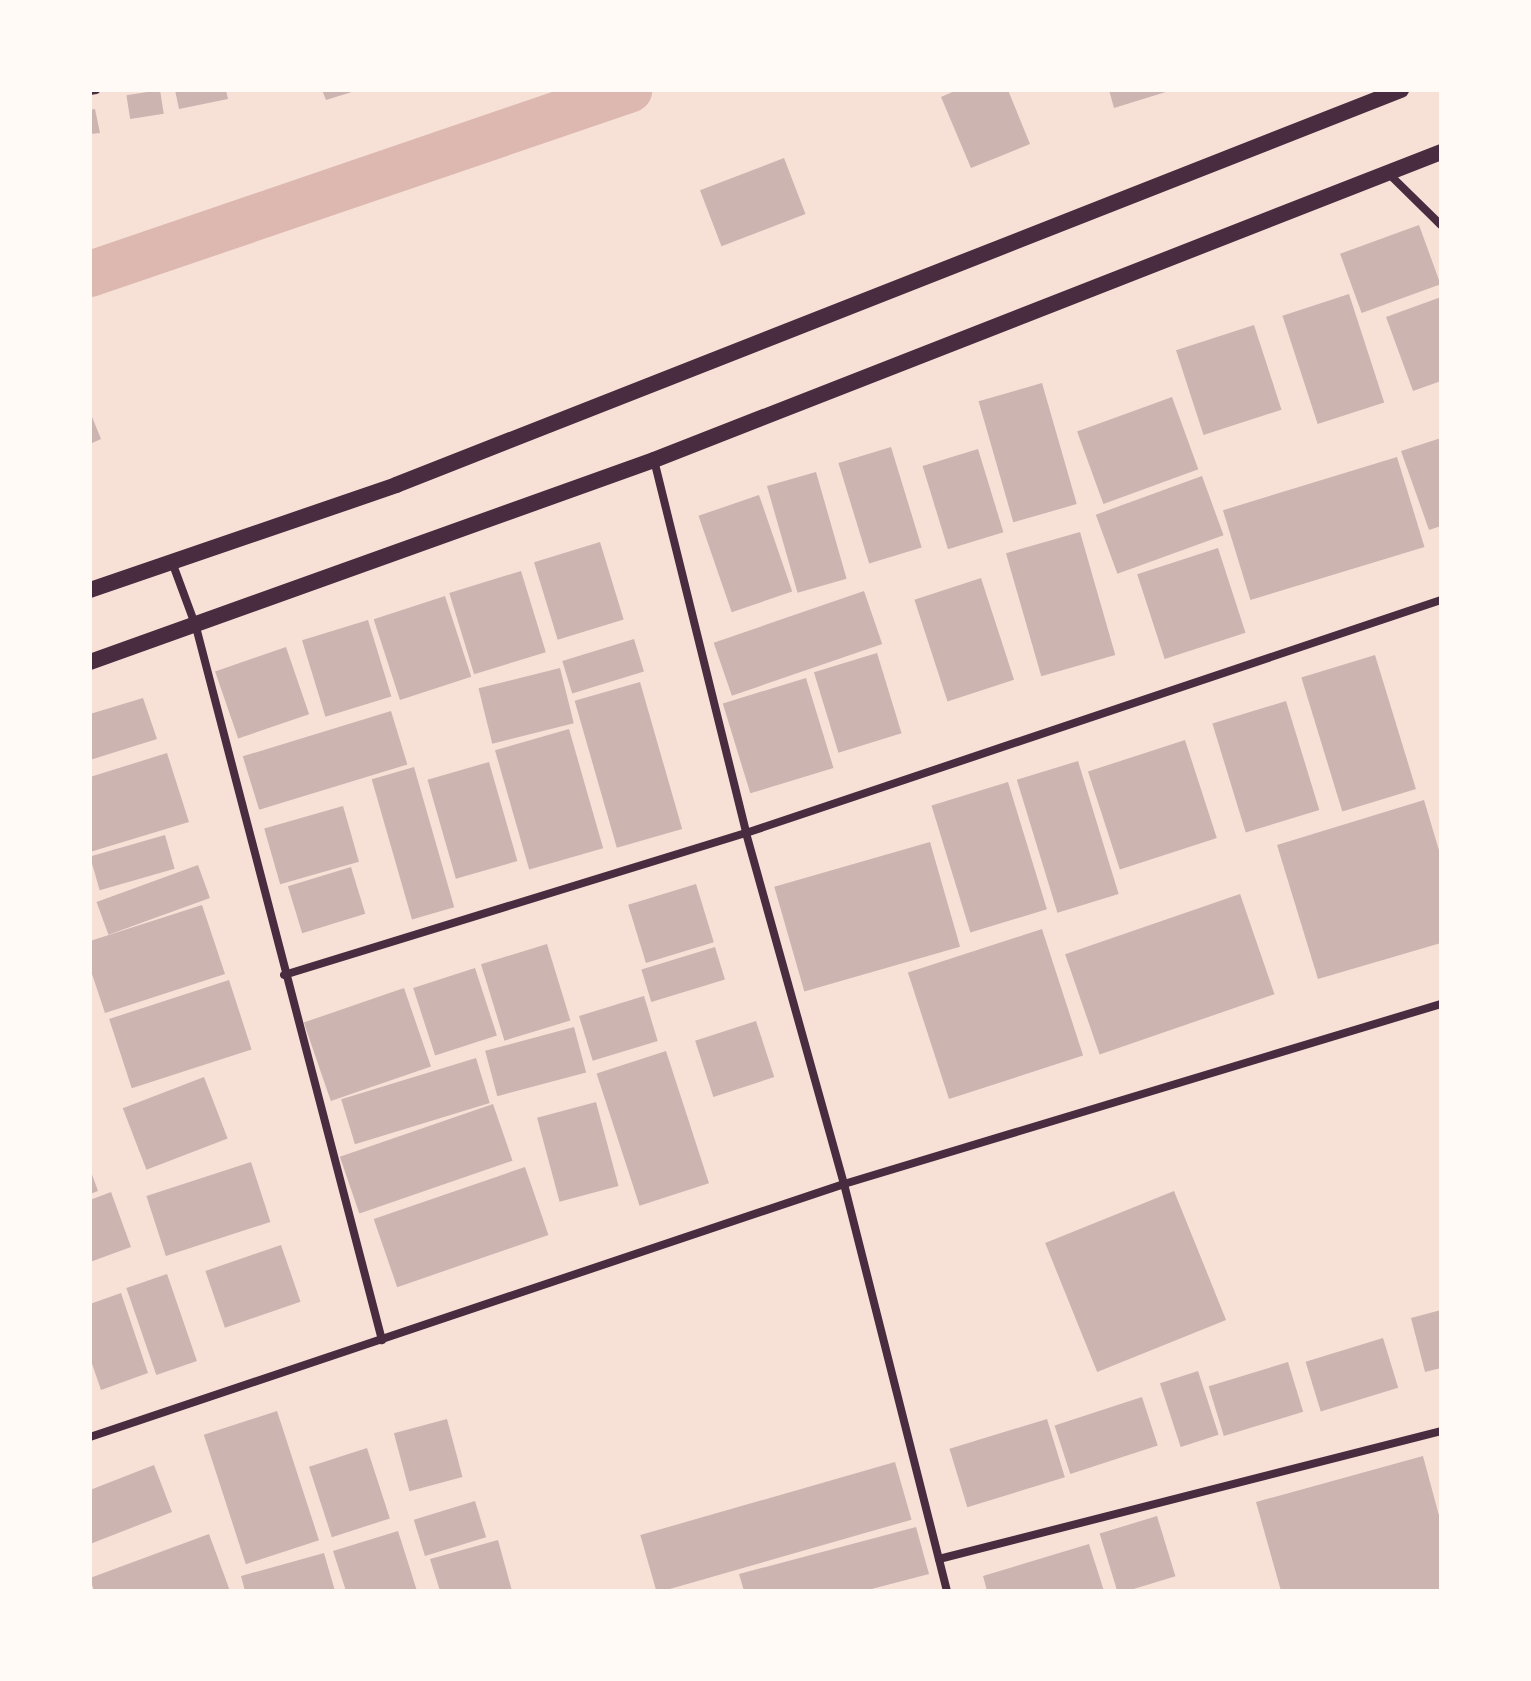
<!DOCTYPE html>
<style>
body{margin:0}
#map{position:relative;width:1531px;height:1681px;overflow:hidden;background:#f7e1d7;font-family:"Golos Text",sans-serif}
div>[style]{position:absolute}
.canal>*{height:46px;margin:-23px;padding:0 23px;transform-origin:23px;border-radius:23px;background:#dcb8b0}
.building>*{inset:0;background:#ccb4b1;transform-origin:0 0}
.minor>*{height:8px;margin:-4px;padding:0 4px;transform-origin:4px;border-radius:4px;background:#4a2c40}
.secondary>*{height:16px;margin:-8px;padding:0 8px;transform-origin:8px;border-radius:8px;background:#4a2c40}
span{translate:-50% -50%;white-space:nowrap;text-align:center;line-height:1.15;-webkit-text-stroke:8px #fffaf5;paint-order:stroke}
.frame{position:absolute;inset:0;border:92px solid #fffaf5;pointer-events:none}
</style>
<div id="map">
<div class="canal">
<div style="left:90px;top:274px;width:570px;rotate:-18.85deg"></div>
</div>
<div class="building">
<div style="left:160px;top:90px;width:24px;height:34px;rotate:81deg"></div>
<div style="clip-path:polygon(175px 90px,226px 90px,228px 99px,179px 109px)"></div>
<div style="clip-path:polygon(322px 90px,355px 90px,355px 91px,326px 100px)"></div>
<div style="clip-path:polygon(957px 90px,1008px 90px,1030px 144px,971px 168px,941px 97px)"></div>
<div style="clip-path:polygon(1109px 90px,1168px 90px,1169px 91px,1114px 108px)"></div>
<div style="clip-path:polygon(95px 109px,100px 133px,90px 134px,90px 110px)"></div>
<div style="left:784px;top:158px;width:60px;height:90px;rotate:69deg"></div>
<div style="left:1419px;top:225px;width:63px;height:84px;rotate:70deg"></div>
<div style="left:1349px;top:294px;width:114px;height:70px;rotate:72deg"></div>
<div style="clip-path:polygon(1441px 297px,1441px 381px,1413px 391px,1386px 317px)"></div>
<div style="left:1254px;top:325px;width:89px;height:82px;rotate:72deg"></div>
<div style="left:1042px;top:383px;width:126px;height:66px;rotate:74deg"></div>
<div style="left:1172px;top:397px;width:77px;height:101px;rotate:70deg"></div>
<div style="clip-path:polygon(90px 412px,101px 439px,90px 444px)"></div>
<div style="clip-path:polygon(1441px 438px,1441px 526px,1429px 530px,1401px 451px)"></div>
<div style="left:891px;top:447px;width:105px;height:55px;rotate:73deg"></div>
<div style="left:978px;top:449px;width:87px;height:58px;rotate:73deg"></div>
<div style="left:1397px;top:457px;width:94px;height:182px;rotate:73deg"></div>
<div style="left:816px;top:472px;width:111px;height:51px;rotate:74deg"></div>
<div style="left:1202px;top:476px;width:63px;height:113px;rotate:70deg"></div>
<div style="left:759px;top:495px;width:102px;height:64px;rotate:71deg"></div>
<div style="left:1080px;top:532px;width:128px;height:77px;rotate:74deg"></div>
<div style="left:600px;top:542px;width:81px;height:69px;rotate:73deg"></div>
<div style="left:1218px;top:548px;width:89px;height:85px;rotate:72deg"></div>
<div style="left:521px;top:571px;width:85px;height:75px;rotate:73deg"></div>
<div style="left:981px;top:578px;width:107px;height:70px;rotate:72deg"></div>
<div style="left:864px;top:591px;width:56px;height:159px;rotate:71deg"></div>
<div style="left:445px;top:596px;width:85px;height:75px;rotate:72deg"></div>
<div style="left:368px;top:620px;width:80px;height:69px;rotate:73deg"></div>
<div style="left:634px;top:639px;width:34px;height:75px;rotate:73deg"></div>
<div style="left:286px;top:647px;width:71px;height:75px;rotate:71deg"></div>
<div style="left:877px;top:653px;width:84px;height:66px;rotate:73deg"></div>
<div style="left:1375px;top:655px;width:140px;height:77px;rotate:73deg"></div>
<div style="left:560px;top:668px;width:57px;height:84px;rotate:76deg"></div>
<div style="left:806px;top:678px;width:94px;height:87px;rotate:73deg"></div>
<div style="left:640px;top:682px;width:153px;height:68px;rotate:74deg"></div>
<div style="clip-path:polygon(143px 698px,157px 739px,90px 760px,90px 714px)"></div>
<div style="left:1286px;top:701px;width:114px;height:77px;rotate:73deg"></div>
<div style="left:391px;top:711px;width:56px;height:155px;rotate:73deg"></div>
<div style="left:569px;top:729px;width:124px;height:77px;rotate:74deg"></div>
<div style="left:1185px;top:740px;width:103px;height:102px;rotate:72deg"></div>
<div style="clip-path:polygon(167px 753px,189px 822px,90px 852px,90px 777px)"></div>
<div style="left:1078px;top:761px;width:139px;height:64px;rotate:73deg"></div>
<div style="left:489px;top:762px;width:103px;height:64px;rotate:74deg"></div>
<div style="left:414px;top:767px;width:146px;height:44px;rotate:74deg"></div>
<div style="left:1008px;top:782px;width:133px;height:80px;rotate:73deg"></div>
<div style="clip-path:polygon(1424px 800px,1441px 857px,1441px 943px,1318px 979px,1277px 845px)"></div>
<div style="left:343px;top:806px;width:58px;height:82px;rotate:74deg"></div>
<div style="left:165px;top:835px;width:35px;height:78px;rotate:74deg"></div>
<div style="left:930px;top:842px;width:109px;height:162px;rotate:74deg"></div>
<div style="left:198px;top:865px;width:35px;height:108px;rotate:70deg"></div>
<div style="left:351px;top:867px;width:49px;height:66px;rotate:73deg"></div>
<div style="left:696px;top:884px;width:61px;height:71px;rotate:73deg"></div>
<div style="left:1240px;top:894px;width:106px;height:185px;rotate:71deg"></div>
<div style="clip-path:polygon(202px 905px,225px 974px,105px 1013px,90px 968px,90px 941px)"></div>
<div style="left:1042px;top:929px;width:133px;height:141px;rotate:72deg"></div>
<div style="left:547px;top:944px;width:80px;height:69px;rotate:73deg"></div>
<div style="left:715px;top:947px;width:34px;height:77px;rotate:73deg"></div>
<div style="left:475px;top:968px;width:71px;height:65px;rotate:72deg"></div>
<div style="left:229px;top:980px;width:73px;height:126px;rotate:72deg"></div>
<div style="left:404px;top:988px;width:83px;height:106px;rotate:71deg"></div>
<div style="left:644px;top:996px;width:47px;height:68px;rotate:73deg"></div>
<div style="left:756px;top:1021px;width:59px;height:64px;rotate:72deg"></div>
<div style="left:574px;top:1027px;width:47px;height:92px;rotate:75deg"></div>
<div style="left:666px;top:1051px;width:139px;height:73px;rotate:72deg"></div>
<div style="left:476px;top:1058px;width:47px;height:141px;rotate:73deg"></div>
<div style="left:204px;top:1077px;width:66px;height:87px;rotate:69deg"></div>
<div style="left:596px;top:1102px;width:87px;height:61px;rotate:75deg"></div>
<div style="left:493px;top:1104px;width:60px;height:162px;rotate:71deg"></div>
<div style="left:251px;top:1162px;width:63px;height:110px;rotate:72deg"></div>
<div style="left:525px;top:1167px;width:72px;height:160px;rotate:71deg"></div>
<div style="clip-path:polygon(90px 1169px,98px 1191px,90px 1194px)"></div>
<div style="left:1174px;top:1191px;width:139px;height:139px;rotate:68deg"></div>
<div style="clip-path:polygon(111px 1192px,131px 1247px,90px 1262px,90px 1200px)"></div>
<div style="left:281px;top:1245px;width:60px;height:80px;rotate:71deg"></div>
<div style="left:167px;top:1274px;width:92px;height:43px;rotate:71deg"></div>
<div style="clip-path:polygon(121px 1293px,148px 1373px,101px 1390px,90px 1358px,90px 1304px)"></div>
<div style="clip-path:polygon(1441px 1310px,1441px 1368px,1425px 1372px,1411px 1318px)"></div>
<div style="left:1383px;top:1338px;width:52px;height:81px;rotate:73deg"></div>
<div style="left:1288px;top:1362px;width:52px;height:83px;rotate:73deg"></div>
<div style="left:1198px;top:1371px;width:67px;height:40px;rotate:72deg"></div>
<div style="left:1142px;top:1397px;width:51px;height:92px;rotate:72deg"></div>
<div style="left:277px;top:1411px;width:136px;height:77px;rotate:72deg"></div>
<div style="left:447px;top:1419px;width:60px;height:55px;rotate:75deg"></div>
<div style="left:1047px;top:1419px;width:61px;height:102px;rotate:73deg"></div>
<div style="left:367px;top:1448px;width:74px;height:61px;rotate:72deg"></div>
<div style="clip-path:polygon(1423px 1456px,1441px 1523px,1441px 1591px,1281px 1591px,1256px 1502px)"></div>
<div style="left:895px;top:1462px;width:60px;height:265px;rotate:74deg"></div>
<div style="clip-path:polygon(154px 1465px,172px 1512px,90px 1544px,90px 1490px)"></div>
<div style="left:475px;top:1501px;width:38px;height:64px;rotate:73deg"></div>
<div style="left:1157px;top:1516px;width:63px;height:60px;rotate:73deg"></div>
<div style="clip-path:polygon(916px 1527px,929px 1574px,864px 1591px,744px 1591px,739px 1574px)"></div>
<div style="clip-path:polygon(398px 1531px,417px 1591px,346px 1591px,333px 1551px)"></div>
<div style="clip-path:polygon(209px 1534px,230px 1591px,94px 1591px,90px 1578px)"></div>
<div style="clip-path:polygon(498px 1540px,512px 1591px,440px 1591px,430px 1559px)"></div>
<div style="clip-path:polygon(1089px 1544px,1104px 1591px,987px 1591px,983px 1576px)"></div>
<div style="clip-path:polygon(324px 1553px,335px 1591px,245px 1591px,241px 1576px)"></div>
</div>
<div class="minor">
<div style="left:90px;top:91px;width:6px;rotate:-9deg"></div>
<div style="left:1388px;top:173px;width:74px;rotate:44.5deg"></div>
<div style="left:654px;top:460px;width:384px;rotate:76.1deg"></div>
<div style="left:746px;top:833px;width:364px;rotate:74.4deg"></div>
<div style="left:844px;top:1184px;width:420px;rotate:75.8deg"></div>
<div style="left:172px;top:562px;width:69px;rotate:69.7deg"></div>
<div style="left:196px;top:627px;width:737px;rotate:75.38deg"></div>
<div style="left:284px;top:975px;width:483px;rotate:-17.1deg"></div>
<div style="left:746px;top:833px;width:733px;rotate:-18.53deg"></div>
<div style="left:90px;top:1437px;width:795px;rotate:-18.55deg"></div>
<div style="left:844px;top:1184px;width:624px;rotate:-16.78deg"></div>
<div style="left:939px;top:1559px;width:518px;rotate:-14.3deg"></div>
</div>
<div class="secondary">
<div style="left:90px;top:590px;width:324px;rotate:-18.9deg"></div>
<div style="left:396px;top:485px;width:1080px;rotate:-21.46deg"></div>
<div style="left:90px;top:662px;width:599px;rotate:-19.71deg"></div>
<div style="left:654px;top:460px;width:845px;rotate:-21.37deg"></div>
</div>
<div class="frame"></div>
</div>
